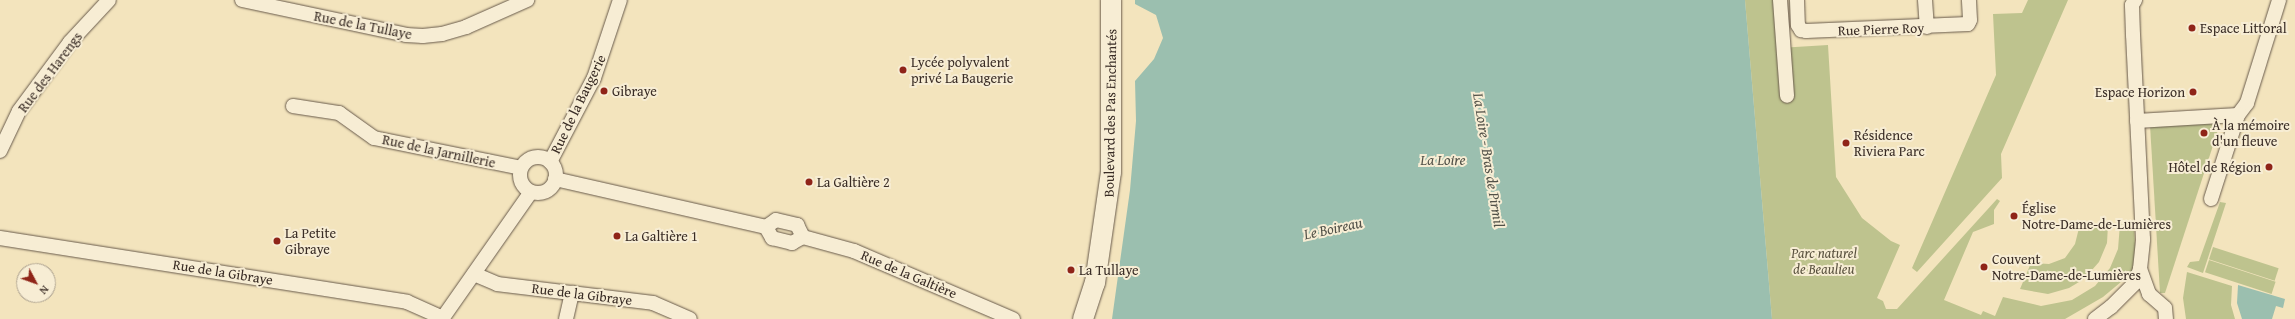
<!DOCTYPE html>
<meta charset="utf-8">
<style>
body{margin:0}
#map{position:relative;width:2295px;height:319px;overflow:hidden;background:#f3e4bd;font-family:"Gentium Book Plus",serif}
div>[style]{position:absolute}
.green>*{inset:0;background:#bec38e;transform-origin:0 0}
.water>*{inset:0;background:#9bbfaf}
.roads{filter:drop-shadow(0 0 1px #685a4b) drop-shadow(0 0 1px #685a4b)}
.street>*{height:14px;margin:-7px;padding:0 7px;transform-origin:7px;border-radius:7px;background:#f7edd4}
.street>.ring{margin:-7px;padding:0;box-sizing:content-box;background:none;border:14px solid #f7edd4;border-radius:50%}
.secondary>*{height:20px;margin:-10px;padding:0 10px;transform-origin:10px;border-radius:10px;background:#f7edd4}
.dots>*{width:11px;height:11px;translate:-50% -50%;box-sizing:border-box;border:2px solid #f7edd4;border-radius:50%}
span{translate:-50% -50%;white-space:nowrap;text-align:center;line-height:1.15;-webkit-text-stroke:4px #f7edd4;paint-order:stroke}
.street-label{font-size:14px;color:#392c25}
.poi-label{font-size:14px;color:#392c25}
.left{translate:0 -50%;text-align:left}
.right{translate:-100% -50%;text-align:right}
.park-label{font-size:14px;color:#5a523f;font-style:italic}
.water-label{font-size:15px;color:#525148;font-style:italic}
.north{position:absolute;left:16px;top:263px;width:40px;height:40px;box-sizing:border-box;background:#f7edd4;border:1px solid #aba08e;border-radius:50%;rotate:131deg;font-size:11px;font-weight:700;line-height:16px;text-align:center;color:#392c25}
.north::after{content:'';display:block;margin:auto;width:14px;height:18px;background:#8f2418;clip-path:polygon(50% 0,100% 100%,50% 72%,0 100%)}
</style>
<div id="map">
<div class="green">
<div style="clip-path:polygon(1745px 0,1775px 0,1779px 48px,1828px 45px,1836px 177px,1862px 218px,1891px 241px,1900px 245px,1877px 298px,1883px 301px,1886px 309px,1897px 309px,1997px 199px,2000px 201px,1994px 210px,1994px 224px,1973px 232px,1944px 300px,1981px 315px,1983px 311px,1995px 316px,2003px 297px,2041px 306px,2072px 300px,2095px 286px,2110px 268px,2118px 249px,2120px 224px,2134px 223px,2136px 264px,2133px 272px,2103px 297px,2065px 319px,1772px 319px)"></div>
<div style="clip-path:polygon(2028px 0,2068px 0,2001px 154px,2002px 178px,1917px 272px,1912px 268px,1996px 75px,1993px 14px,2022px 13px)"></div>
<div style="clip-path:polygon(2221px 121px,2165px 293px,2160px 293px,2150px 125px)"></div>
<div style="clip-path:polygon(2220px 202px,2226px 203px,2203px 273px,2187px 267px,2190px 262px,2199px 261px)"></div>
<div style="clip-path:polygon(2108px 225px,2107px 243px,2099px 262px,2084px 279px,2069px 288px,2048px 294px,2020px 289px,2031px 263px,2049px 264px,2065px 258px,2075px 244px,2079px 228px)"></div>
<div style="left:2213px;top:247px;width:69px;height:13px;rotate:18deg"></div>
<div style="left:2209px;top:260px;width:70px;height:13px;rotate:18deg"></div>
<div style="clip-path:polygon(2187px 272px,2232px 286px,2231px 305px,2235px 319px,2186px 319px,2183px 298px)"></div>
</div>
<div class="water">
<div style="clip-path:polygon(1135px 0,1745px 0,1772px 319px,1112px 319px,1130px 190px,1136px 121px,1135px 81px,1154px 59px,1163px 38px,1156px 15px,1135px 4px)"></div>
<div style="clip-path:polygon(2238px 285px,2285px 299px,2283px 308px,2276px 306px,2272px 319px,2242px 319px,2237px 303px)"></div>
</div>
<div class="roads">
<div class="street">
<div style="left:242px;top:0;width:168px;rotate:12deg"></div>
<div style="left:406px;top:35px;width:17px;rotate:3deg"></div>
<div style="left:423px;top:36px;width:19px;rotate:-6deg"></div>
<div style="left:442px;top:34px;width:25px;rotate:-16deg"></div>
<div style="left:466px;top:27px;width:67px;rotate:-23.9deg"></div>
<div style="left:1780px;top:0;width:96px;rotate:85.8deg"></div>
<div style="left:1797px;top:0;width:25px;rotate:88deg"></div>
<div style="left:1798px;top:25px;width:6px;rotate:59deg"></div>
<div style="left:1801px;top:30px;width:5px;rotate:11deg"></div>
<div style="left:1806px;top:31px;width:162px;rotate:-2.5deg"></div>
<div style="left:1968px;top:24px;width:4px;rotate:-63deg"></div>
<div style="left:1970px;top:20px;width:20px;rotate:-93deg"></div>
<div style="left:1925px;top:0;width:27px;rotate:86deg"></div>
<div style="left:293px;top:106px;width:47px;rotate:8.7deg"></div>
<div style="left:339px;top:113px;width:43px;rotate:35.5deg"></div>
<div style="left:374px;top:138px;width:150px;rotate:11.5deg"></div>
<div style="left:2137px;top:121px;width:101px;rotate:-3.4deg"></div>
<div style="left:0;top:151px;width:44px;rotate:-64.6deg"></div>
<div style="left:19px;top:111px;width:86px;rotate:-53.5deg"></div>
<div style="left:70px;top:42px;width:57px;rotate:-47.1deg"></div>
<div class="ring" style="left:520px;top:157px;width:22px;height:22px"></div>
<div style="left:550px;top:162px;width:95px;rotate:-62.4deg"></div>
<div style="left:594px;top:78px;width:82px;rotate:-71.6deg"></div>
<div style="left:555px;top:179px;width:216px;rotate:12.8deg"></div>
<div style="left:766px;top:227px;width:12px;rotate:-35deg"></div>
<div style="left:776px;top:220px;width:22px;rotate:13deg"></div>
<div style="left:797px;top:225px;width:13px;rotate:63deg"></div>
<div style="left:2211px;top:199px;width:88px;rotate:-72.2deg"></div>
<div style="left:2238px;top:115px;width:15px;rotate:-53deg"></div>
<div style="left:2247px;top:103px;width:108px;rotate:-72.7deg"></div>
<div style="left:766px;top:227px;width:13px;rotate:61deg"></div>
<div style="left:772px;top:238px;width:21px;rotate:14deg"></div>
<div style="left:792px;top:243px;width:13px;rotate:-29deg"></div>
<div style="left:803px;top:237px;width:53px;rotate:15.4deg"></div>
<div style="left:854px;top:251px;width:173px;rotate:23.2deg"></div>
<div style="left:0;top:238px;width:412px;rotate:8.9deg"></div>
<div style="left:407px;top:302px;width:39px;rotate:24deg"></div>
<div style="left:2140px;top:269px;width:27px;rotate:70deg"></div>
<div style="left:2149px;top:294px;width:21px;rotate:41deg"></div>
<div style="left:2165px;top:308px;width:11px;rotate:85deg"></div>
<div style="left:474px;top:274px;width:25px;rotate:23deg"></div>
<div style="left:497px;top:284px;width:157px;rotate:6.9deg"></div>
<div style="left:653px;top:303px;width:40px;rotate:23.4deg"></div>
<div style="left:442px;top:319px;width:155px;rotate:-55deg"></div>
<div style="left:566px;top:319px;width:27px;rotate:-77deg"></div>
<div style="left:2095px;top:319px;width:20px;rotate:-37deg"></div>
<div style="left:2111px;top:307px;width:34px;rotate:-45deg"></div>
<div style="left:2135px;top:283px;width:15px;rotate:-70deg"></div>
<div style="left:2140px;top:269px;width:30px;rotate:-84deg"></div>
<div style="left:2143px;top:239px;width:204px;rotate:-92.8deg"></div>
<div style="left:2133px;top:35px;width:30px;rotate:-92deg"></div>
<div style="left:2132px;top:5px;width:6px;rotate:-59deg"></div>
</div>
<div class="secondary">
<div style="left:1083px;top:319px;width:38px;rotate:-72deg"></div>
<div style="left:1095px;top:283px;width:112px;rotate:-81.8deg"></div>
<div style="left:1111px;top:172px;width:172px;rotate:-90deg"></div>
</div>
</div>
<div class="dots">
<div style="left:2192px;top:28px;background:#8f2418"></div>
<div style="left:903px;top:70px;background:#8f2418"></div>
<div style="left:604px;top:91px;background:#8f2418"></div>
<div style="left:2193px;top:92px;background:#8f2418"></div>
<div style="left:2204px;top:133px;background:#8f2418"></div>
<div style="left:1846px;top:143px;background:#8f2418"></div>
<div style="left:2269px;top:167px;background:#8f2418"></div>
<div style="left:809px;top:182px;background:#8f2418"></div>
<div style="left:2014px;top:216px;background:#8f2418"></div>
<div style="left:617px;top:236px;background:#8f2418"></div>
<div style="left:277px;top:241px;background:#8f2418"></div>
<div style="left:1984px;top:267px;background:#8f2418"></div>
<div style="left:1071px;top:270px;background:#8f2418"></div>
</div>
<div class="street-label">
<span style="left:363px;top:25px;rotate:11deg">Rue de la Tullaye</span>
<span style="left:1881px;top:29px;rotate:-2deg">Rue Pierre Roy</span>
<span style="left:50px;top:72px;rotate:-53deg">Rue des Harengs</span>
<span style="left:578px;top:104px;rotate:-64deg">Rue de la Baugerie</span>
<span style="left:1110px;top:113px;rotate:-89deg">Boulevard des Pas Enchantés</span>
<span style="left:439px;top:151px;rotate:12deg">Rue de la Jarnillerie</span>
<span style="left:223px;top:272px;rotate:9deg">Rue de la Gibraye</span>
<span style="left:909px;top:274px;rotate:23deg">Rue de la Galtière</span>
<span style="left:582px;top:294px;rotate:7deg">Rue de la Gibraye</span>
</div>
<div class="poi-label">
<span class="left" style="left:2200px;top:28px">Espace Littoral</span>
<span class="left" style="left:911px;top:70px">Lycée polyvalent<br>privé La Baugerie</span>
<span class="left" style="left:612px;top:91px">Gibraye</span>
<span class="right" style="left:2185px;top:92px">Espace Horizon</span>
<span class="left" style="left:2212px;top:133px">À la mémoire<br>d'un fleuve</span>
<span class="left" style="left:1854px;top:143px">Résidence<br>Riviera Parc</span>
<span class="right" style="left:2261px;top:167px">Hôtel de Région</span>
<span class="left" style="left:817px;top:182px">La Galtière 2</span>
<span class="left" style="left:2022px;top:216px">Église<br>Notre-Dame-de-Lumières</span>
<span class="left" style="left:285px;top:241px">La Petite<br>Gibraye</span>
<span class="left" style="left:625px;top:236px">La Galtière 1</span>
<span class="left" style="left:1992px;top:267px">Couvent<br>Notre-Dame-de-Lumières</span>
<span class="left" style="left:1079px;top:270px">La Tullaye</span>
</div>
<div class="park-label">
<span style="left:1824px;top:261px">Parc naturel<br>de Beaulieu</span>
</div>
<div class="water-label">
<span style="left:1443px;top:160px">La Loire</span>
<span style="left:1489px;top:160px;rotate:81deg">La Loire - Bras de Pirmil</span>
<span style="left:1333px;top:228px;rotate:-12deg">Le Boireau</span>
</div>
<div class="north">N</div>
</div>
